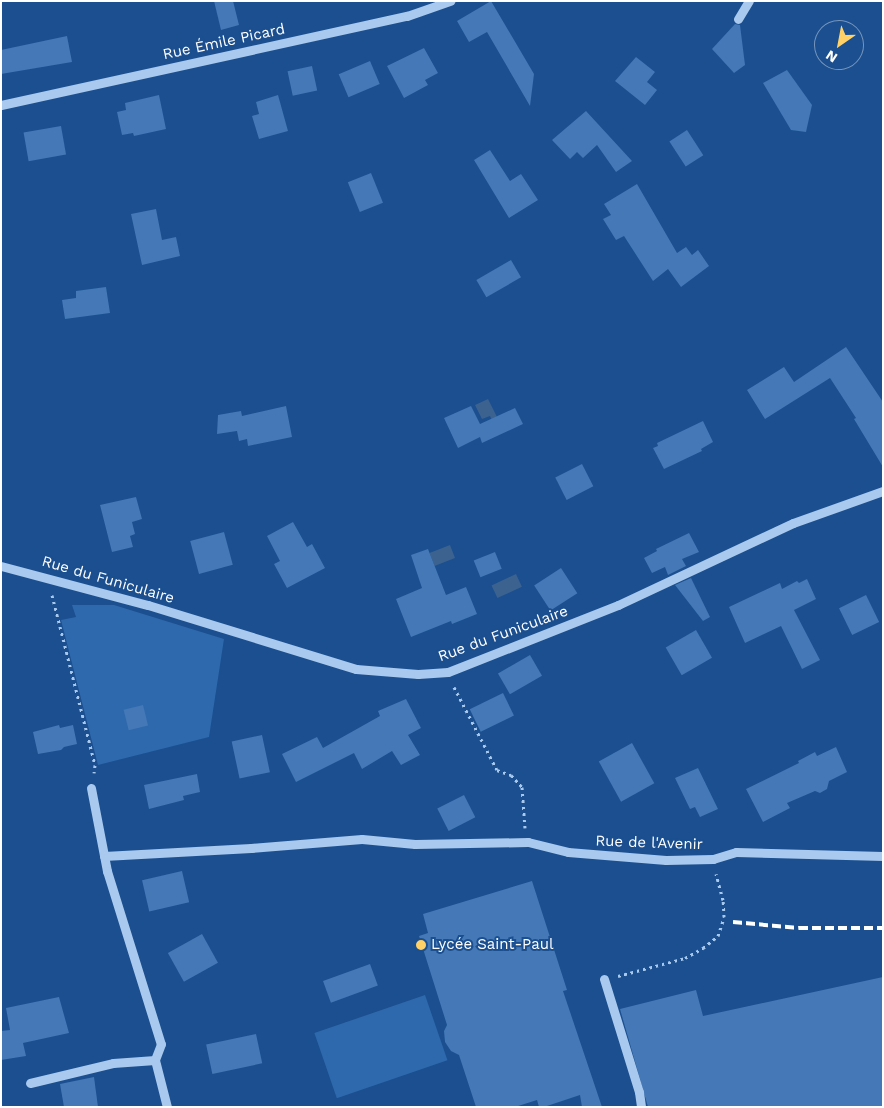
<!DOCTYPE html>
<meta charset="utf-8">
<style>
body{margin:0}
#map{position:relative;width:884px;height:1108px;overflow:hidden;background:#1b4f8f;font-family:"Work Sans",sans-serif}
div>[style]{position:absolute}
.green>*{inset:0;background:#2e69ad;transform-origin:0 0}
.water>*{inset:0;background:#3c6290;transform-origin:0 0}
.building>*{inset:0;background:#4478b7;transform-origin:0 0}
.path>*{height:3px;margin-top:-1.5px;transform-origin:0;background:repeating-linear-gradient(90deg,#a9c9ee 0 2.5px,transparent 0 6.5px)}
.minor>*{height:9px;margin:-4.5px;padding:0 4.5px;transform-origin:4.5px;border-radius:4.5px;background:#a9c9ee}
.rail>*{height:4px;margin-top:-2px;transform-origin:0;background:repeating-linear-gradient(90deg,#fff 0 9px,transparent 0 13px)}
.dots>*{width:14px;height:14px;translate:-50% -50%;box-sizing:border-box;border:2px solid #1b4f8f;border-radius:50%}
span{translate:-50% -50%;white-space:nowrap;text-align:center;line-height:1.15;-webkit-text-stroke:4px #1b4f8f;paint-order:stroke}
.street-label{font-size:15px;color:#fff}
.poi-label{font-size:15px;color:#fff}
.left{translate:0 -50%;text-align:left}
.frame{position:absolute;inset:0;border:2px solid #fff;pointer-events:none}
.north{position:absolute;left:814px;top:20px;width:50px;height:50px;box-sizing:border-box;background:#1b4f8f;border:1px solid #7695bc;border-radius:50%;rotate:213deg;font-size:14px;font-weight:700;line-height:20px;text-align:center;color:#fff}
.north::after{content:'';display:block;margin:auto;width:18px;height:22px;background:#ffd166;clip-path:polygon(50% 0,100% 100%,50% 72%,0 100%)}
</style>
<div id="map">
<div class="green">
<div style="clip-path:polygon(72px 605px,114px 605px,224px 639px,209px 737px,98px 765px,61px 620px,76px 617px)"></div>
<div style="left:425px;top:995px;width:69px;height:117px;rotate:71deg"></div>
</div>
<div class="water">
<div style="clip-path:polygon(488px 399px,501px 425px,495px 427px,490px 416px,482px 419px,475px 405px)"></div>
<div style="left:450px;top:545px;width:14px;height:22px;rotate:69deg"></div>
<div style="left:516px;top:574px;width:14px;height:27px;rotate:65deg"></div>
</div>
<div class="building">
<div style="clip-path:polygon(214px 1px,233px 1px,239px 25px,221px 30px)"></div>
<div style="clip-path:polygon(491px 1px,534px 74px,530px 106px,487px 32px,469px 42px,457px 21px)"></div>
<div style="clip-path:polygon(735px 24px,740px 25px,745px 65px,734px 73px,712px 49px)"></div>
<div style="clip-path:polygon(67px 36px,72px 62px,1px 74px,1px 50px)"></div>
<div style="clip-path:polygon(424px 48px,438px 73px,425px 80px,428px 85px,404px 98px,387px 66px)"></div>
<div style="clip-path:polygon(636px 57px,655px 72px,647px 82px,657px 90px,645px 105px,615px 81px)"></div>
<div style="left:370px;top:61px;width:25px;height:34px;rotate:67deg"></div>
<div style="left:312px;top:66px;width:25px;height:25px;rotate:78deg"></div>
<div style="clip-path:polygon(787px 70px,812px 105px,806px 132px,791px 130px,763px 83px)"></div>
<div style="clip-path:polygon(159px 95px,166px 129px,134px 136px,133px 133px,122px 135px,117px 112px,126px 110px,125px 103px)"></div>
<div style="clip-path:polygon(278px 95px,288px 131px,259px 139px,252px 116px,259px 114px,256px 102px)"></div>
<div style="clip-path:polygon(586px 111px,632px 161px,616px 172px,597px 145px,583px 158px,577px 152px,570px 159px,552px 140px)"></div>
<div style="left:61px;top:126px;width:29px;height:38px;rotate:80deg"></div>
<div style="left:687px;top:130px;width:30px;height:21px;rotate:57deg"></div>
<div style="clip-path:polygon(490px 150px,510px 181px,521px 174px,538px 200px,509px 218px,474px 160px)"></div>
<div style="left:371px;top:173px;width:32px;height:25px;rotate:68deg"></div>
<div style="clip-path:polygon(637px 184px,677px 253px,686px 247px,692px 255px,698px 250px,709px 266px,681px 287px,668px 269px,653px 281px,624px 236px,616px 240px,603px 219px,611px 215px,604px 204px)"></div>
<div style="clip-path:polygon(156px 209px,162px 240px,176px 237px,180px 256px,142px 265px,131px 214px)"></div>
<div style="left:511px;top:260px;width:20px;height:40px;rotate:60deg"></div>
<div style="clip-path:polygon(106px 287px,110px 313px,65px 319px,62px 300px,76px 298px,76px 291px)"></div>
<div style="clip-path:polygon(846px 347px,883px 402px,883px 467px,854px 419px,856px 418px,830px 378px,765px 419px,747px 390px,784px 367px,794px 382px)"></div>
<div style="clip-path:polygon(286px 406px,292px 437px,248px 446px,247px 439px,239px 441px,237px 431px,217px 434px,218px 415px,241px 411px,242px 416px)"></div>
<div style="clip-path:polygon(471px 406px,480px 424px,515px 408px,523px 424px,482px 443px,480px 437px,458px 448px,444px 418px)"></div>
<div style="clip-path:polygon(703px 421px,713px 442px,701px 449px,702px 451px,664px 469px,653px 448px,658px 446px,657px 443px)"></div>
<div style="left:582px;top:464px;width:25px;height:30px;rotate:63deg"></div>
<div style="clip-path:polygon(136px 497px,142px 519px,132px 522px,135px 534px,130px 536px,133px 547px,112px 552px,100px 505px)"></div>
<div style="clip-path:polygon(293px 522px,307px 547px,312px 544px,325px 568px,287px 588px,274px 564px,280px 561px,267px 536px)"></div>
<div style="left:224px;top:532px;width:34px;height:35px;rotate:75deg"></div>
<div style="clip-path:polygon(689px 533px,699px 552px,682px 559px,686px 566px,668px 575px,665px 567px,652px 573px,644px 558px,657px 551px,656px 549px)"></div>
<div style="clip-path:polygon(428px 549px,446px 595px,466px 587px,477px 614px,452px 624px,451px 621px,411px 637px,396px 599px,422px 588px,411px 555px)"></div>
<div style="left:495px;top:552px;width:18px;height:23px;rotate:68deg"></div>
<div style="left:561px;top:568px;width:30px;height:32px;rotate:57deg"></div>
<div style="clip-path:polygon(691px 578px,710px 617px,703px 621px,675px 585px)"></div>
<div style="clip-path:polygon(807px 579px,816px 599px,794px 610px,820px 660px,802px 669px,781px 626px,745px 643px,729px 607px,780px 583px,782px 589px,797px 581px,799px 583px)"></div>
<div style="left:866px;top:595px;width:30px;height:30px;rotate:64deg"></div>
<div style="left:696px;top:630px;width:32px;height:35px;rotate:60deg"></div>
<div style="left:530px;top:655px;width:24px;height:37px;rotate:60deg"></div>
<div style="left:503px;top:693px;width:25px;height:37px;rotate:64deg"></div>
<div style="clip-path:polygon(406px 699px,421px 728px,408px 735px,420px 755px,401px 765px,392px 751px,362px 769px,354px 753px,296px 782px,282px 754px,317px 737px,323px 748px,380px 716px,378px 711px)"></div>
<div style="left:143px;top:705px;width:21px;height:20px;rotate:76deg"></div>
<div style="clip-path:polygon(59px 725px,60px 728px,73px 725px,77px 744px,64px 747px,61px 750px,38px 754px,33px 732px)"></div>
<div style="left:262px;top:735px;width:38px;height:31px;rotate:78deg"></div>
<div style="left:632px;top:743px;width:46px;height:38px;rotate:61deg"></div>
<div style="clip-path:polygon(836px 747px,847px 772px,829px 781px,827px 789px,820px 793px,815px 791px,787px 803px,790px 808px,763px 822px,746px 789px,799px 763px,798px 761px,815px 752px,817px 756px)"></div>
<div style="clip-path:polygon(698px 768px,718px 809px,700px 817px,695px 807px,690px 809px,675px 778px)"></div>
<div style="clip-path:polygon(197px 774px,200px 792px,183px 796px,184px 800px,149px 809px,144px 785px)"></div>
<div style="left:464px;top:795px;width:25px;height:30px;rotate:63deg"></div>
<div style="left:182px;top:871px;width:32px;height:41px;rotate:77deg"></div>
<div style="clip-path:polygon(532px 881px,567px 990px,563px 991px,602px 1107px,582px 1107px,580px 1095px,544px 1107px,539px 1107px,537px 1100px,515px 1107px,476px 1107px,459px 1055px,451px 1051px,445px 1042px,444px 1031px,447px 1025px,419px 936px,428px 933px,423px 914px)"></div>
<div style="left:202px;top:934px;width:33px;height:39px;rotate:61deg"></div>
<div style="left:370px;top:964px;width:23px;height:50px;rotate:70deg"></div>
<div style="clip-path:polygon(883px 977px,883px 1107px,648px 1107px,620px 1009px,696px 990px,703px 1016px)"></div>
<div style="clip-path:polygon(59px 997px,69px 1033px,23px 1043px,26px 1056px,1px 1060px,1px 1031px,10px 1030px,6px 1008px)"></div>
<div style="left:256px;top:1034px;width:30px;height:51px;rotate:78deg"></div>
<div style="clip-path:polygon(94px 1077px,98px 1107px,64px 1107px,60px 1084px)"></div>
</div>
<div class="path">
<div style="left:52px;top:595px;width:175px;rotate:75.8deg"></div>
<div style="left:95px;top:765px;width:8px;rotate:97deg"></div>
<div style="left:454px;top:687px;width:93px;rotate:62.6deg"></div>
<div style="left:497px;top:770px;width:15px;rotate:20deg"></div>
<div style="left:511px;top:775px;width:16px;rotate:47deg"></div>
<div style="left:522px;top:787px;width:41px;rotate:85.8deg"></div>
<div style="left:618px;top:976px;width:69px;rotate:-15deg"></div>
<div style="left:685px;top:958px;width:21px;rotate:-29deg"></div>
<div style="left:703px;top:948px;width:19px;rotate:-39deg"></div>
<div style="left:718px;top:936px;width:20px;rotate:-72deg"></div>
<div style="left:724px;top:917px;width:17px;rotate:-93deg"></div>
<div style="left:723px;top:900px;width:27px;rotate:-105deg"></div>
</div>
<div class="minor">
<div style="left:738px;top:19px;width:21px;rotate:-59deg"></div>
<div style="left:1px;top:105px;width:416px;rotate:-12.4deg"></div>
<div style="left:407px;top:16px;width:46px;rotate:-19.2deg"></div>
<div style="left:1px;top:566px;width:152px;rotate:14.9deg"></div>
<div style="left:148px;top:605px;width:218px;rotate:17.1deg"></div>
<div style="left:356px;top:669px;width:62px;rotate:4.6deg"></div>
<div style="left:418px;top:674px;width:30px;rotate:-4deg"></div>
<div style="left:448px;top:672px;width:183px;rotate:-21.5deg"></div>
<div style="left:618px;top:605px;width:193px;rotate:-25.1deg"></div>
<div style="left:793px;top:523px;width:96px;rotate:-19.6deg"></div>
<div style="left:91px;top:788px;width:85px;rotate:79.1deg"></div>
<div style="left:107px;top:871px;width:181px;rotate:72.7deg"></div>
<div style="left:161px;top:1044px;width:17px;rotate:111deg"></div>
<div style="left:155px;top:1060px;width:49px;rotate:75.7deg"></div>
<div style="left:104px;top:856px;width:147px;rotate:-3.1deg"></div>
<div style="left:251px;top:848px;width:111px;rotate:-4.6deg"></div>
<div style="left:362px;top:839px;width:53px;rotate:5.4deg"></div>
<div style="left:415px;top:844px;width:113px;rotate:-1deg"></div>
<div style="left:528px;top:842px;width:41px;rotate:14deg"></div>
<div style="left:568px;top:852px;width:98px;rotate:4.7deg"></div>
<div style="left:666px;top:860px;width:47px;rotate:-1.2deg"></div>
<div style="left:713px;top:859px;width:24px;rotate:-17deg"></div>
<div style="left:736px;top:852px;width:147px;rotate:1.6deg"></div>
<div style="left:604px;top:979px;width:118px;rotate:72.8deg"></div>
<div style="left:639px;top:1092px;width:15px;rotate:82deg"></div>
<div style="left:30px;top:1083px;width:85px;rotate:-13.5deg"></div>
<div style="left:113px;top:1063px;width:42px;rotate:-4.1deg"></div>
</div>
<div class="rail">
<div style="left:733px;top:922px;width:66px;rotate:5.2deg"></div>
<div style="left:799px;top:928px;width:84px"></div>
</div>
<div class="dots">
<div style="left:421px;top:945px;background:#ffd166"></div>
</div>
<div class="street-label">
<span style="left:224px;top:42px;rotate:-12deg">Rue Émile Picard</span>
<span style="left:108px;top:580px;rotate:16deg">Rue du Funiculaire</span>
<span style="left:503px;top:634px;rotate:-20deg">Rue du Funiculaire</span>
<span style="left:649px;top:843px;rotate:2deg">Rue de l'Avenir</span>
</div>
<div class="poi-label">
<span class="left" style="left:431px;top:945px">Lycée Saint-Paul</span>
</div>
<div class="frame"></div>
<div class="north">N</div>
</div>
